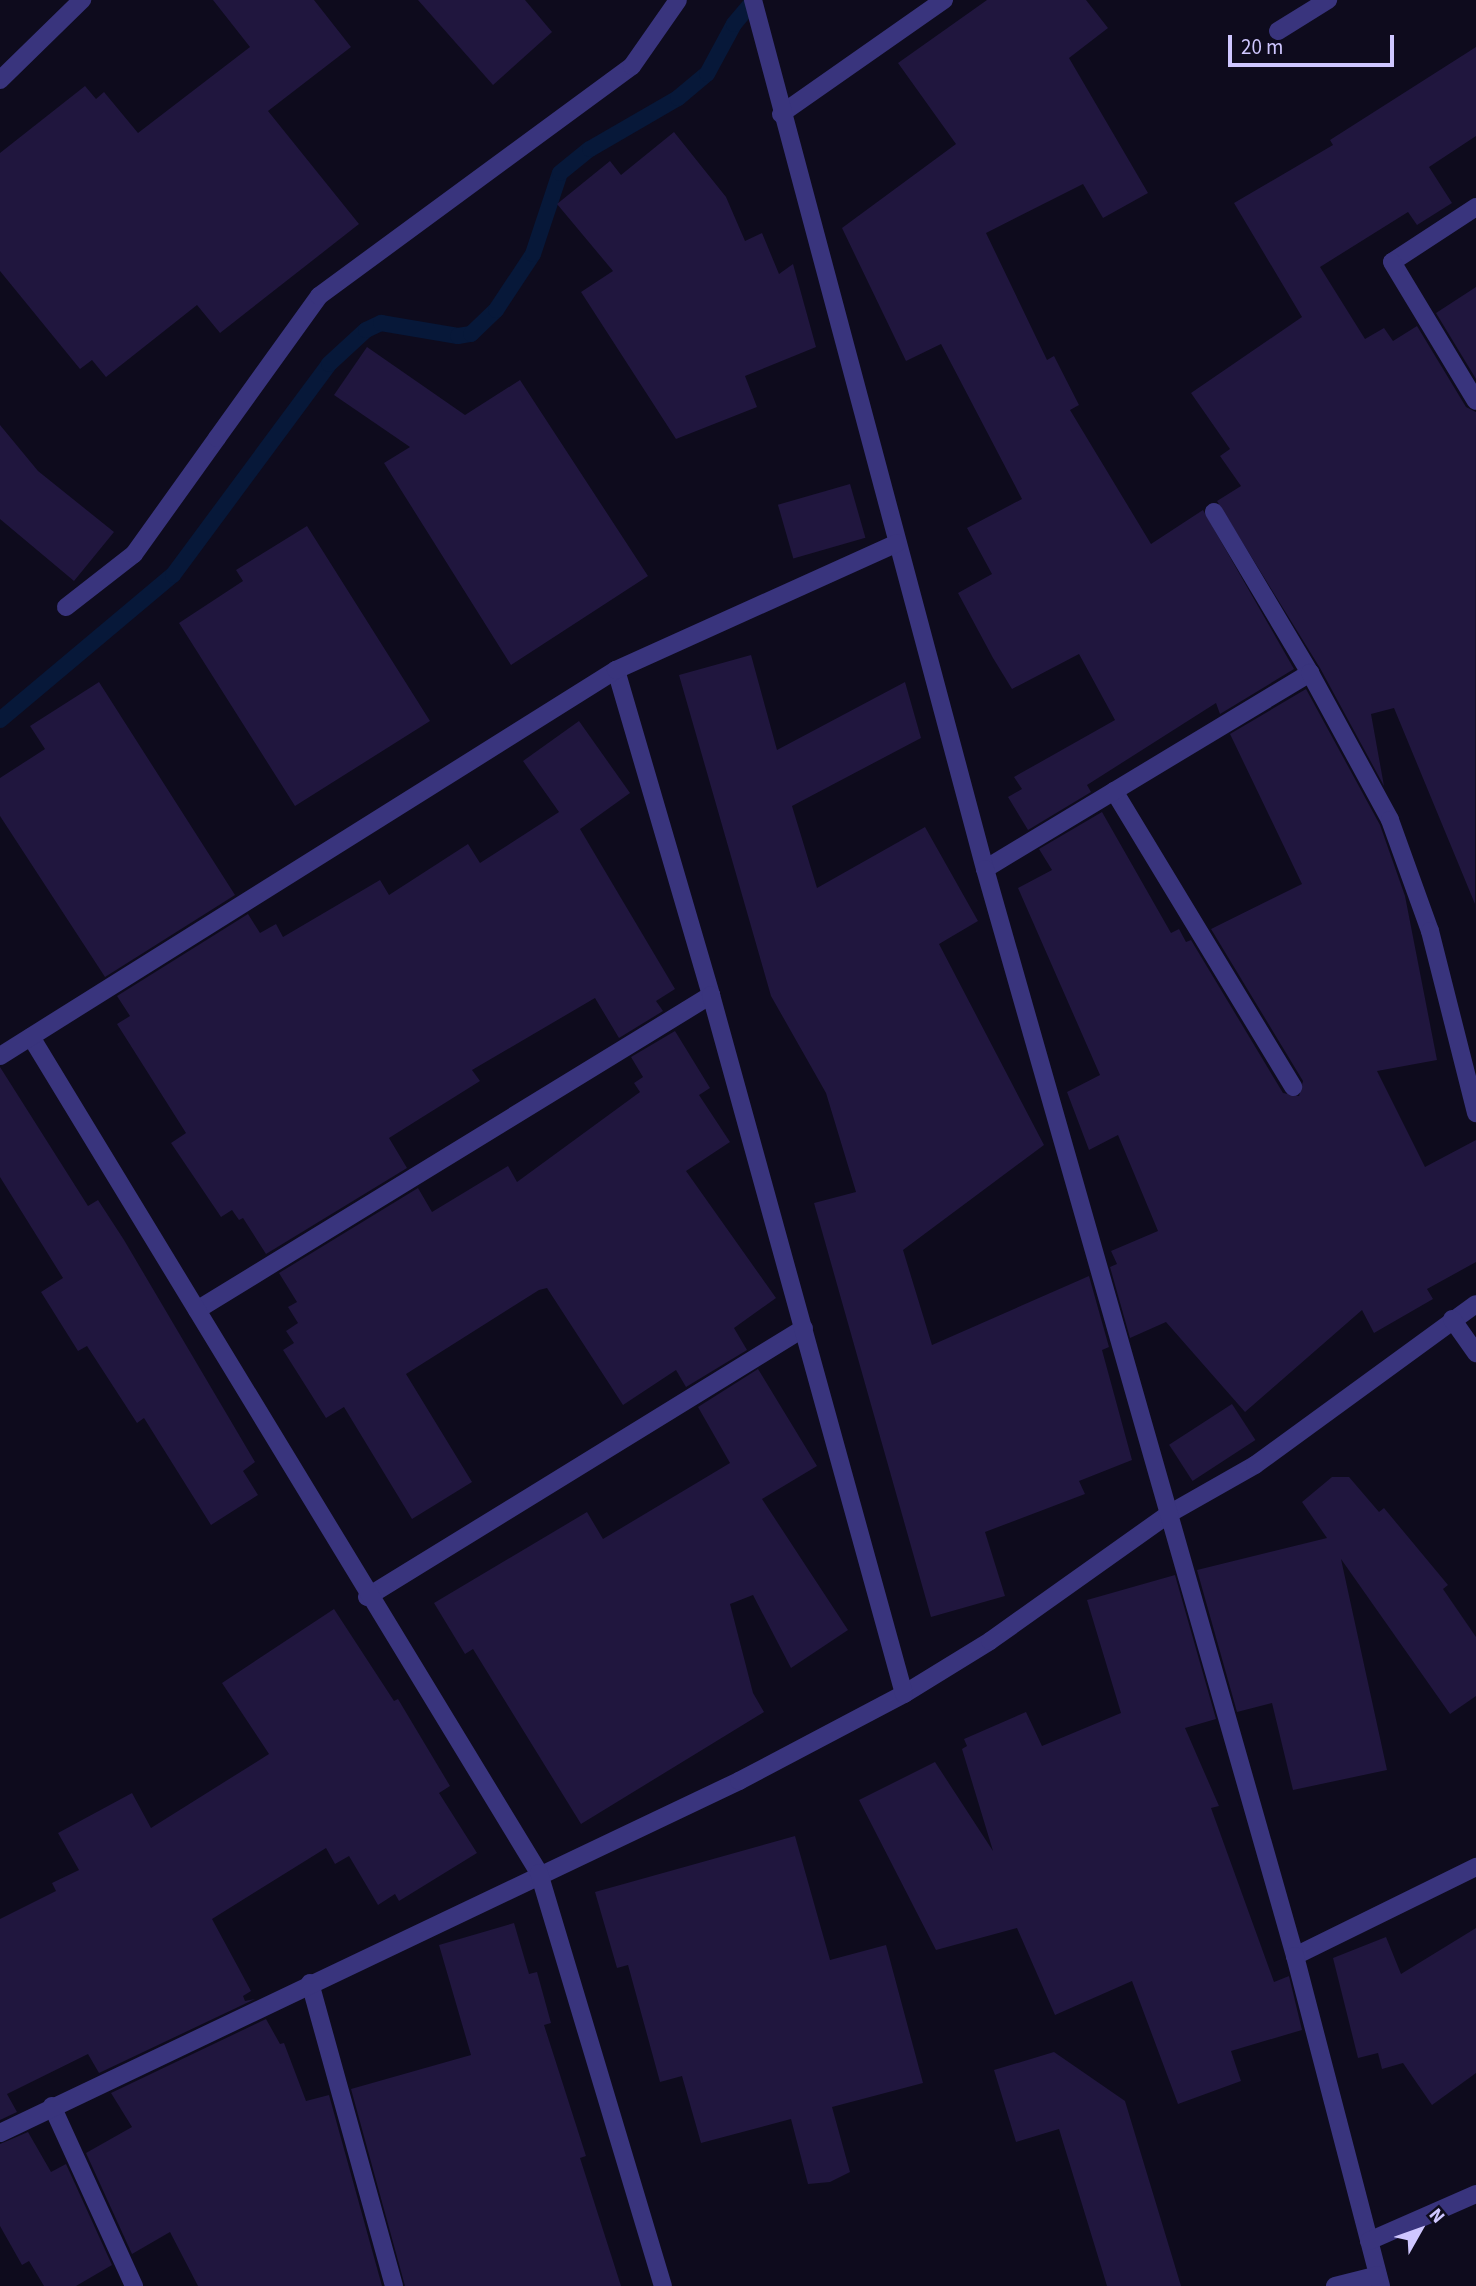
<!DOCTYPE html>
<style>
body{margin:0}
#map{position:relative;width:1476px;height:2286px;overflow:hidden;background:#0e0b1d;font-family:"Source Sans 3",sans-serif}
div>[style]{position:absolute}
.stream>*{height:16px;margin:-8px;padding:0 8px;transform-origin:8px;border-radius:8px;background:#071839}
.building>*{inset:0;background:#20163e;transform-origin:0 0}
.lane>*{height:18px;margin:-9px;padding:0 9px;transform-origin:9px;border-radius:9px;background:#39347d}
.street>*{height:18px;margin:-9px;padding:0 9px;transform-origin:9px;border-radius:9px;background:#39347d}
span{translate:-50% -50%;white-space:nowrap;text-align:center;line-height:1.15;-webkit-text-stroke:7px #0e0b1d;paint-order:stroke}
.north{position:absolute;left:1385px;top:2195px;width:70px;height:70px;-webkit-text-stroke:5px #0e0b1d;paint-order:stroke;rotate:50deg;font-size:19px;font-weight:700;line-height:28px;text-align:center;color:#cfc7ff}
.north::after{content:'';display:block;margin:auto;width:24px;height:32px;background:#cfc7ff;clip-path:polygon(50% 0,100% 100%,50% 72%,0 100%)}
.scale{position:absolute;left:1228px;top:35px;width:166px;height:32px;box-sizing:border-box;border:4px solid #cfc7ff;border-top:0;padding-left:9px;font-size:21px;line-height:24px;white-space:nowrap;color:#cfc7ff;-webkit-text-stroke:5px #0e0b1d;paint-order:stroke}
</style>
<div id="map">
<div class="stream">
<div style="left:0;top:720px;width:226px;rotate:-40deg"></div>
<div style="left:173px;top:575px;width:262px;rotate:-53.5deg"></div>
<div style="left:329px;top:364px;width:50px;rotate:-42.6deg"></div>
<div style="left:366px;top:330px;width:17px;rotate:-25deg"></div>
<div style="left:381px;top:323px;width:78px;rotate:9.6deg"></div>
<div style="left:458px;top:336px;width:13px;rotate:-9deg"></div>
<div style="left:471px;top:334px;width:35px;rotate:-44deg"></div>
<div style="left:496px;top:310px;width:67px;rotate:-56.5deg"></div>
<div style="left:533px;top:254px;width:85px;rotate:-71.6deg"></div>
<div style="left:560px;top:173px;width:38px;rotate:-39deg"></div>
<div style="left:590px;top:149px;width:102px;rotate:-30.1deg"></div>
<div style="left:678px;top:98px;width:38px;rotate:-40deg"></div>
<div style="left:707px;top:74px;width:57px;rotate:-61.6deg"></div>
<div style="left:734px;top:24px;width:31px;rotate:-50deg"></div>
</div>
<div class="building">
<div style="clip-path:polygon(213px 0,314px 0,351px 47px,268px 111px,359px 224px,220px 333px,197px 305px,106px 377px,92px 360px,80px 369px,0 271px,0 153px,85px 86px,96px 99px,104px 92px,138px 133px,250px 47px)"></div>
<div style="clip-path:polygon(418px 0,525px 0,552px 32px,493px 85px)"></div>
<div style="clip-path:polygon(987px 0,1086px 0,1108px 28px,1069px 58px,1148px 193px,1103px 218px,1083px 184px,986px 233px,1047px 360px,1054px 356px,1079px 405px,1070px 410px,1151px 544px,1203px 510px,1294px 669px,1220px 714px,1216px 703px,1087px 785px,1091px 792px,1028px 830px,1008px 797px,1022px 789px,1014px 777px,1115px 720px,1079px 654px,1012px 689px,993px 658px,958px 593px,992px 574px,967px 528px,1022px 499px,941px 344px,906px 361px,842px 228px,956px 144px,898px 63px)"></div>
<div style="clip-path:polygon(1476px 47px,1476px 136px,1429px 167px,1452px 203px,1417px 225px,1408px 212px,1320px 267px,1365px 339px,1384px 328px,1393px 341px,1417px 326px,1466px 407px,1476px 412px,1475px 904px,1394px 708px,1371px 714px,1384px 786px,1320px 668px,1217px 501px,1241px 486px,1220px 456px,1230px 449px,1191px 393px,1302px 317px,1234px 203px,1333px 145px,1330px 140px)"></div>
<div style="clip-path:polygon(674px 132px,726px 197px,745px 241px,762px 233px,779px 274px,793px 264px,816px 347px,745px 376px,757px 407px,676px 439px,581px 292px,613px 271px,557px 204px,610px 161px,621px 175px)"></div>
<div style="clip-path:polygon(1476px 287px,1476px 379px,1436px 313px)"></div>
<div style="clip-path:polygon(367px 347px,465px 415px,520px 380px,648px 576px,511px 665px,384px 463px,410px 447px,334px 395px)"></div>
<div style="clip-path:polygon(0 425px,38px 471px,114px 532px,74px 581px,0 519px)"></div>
<div style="left:850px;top:484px;width:56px;height:75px;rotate:74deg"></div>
<div style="clip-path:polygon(307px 526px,430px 721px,295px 806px,179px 623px,243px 581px,236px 570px)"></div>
<div style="clip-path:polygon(751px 655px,777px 750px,905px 682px,921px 738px,792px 806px,817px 888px,925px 827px,978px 921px,939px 944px,1044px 1145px,903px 1250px,932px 1345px,1089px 1276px,1109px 1347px,1102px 1350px,1132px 1460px,1079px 1481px,1085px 1494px,985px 1532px,1005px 1596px,931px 1617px,814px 1203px,856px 1192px,826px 1093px,771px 996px,679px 675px)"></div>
<div style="clip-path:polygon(99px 682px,235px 895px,105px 977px,0 816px,0 778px,45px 749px,30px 726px)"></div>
<div style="clip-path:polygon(1306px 689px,1380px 825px,1405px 896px,1437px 1060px,1377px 1071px,1425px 1167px,1476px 1140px,1476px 1262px,1427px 1289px,1433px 1299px,1374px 1333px,1362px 1310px,1245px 1412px,1166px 1322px,1130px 1338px,1110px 1267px,1117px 1264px,1111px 1251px,1158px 1231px,1118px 1135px,1089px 1150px,1067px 1092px,1100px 1075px,1018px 888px,1052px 870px,1039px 849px,1102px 812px,1171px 933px,1179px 929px,1186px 942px,1191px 940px,1283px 1093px,1299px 1096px,1303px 1081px,1211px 929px,1302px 884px,1230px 734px)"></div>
<div style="clip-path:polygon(579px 721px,630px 793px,580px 829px,675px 989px,656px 1001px,663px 1011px,619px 1038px,595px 998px,472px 1070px,480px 1081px,389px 1138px,407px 1168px,266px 1254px,243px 1218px,239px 1220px,232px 1210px,221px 1217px,171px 1143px,186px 1133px,117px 1024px,130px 1016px,117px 996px,248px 914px,260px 933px,276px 924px,283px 937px,380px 880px,389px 895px,468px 844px,480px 863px,559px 812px,523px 761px)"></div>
<div style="clip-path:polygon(675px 1031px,710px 1088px,699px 1095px,730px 1142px,686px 1171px,776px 1298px,734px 1328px,747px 1350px,686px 1387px,676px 1370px,623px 1405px,547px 1288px,539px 1290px,406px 1374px,472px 1482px,412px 1519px,344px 1407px,326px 1418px,283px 1350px,294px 1343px,286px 1331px,298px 1323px,288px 1307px,297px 1302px,279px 1273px,418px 1188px,432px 1212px,508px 1166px,517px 1182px,640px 1092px,634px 1083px,643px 1077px,631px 1057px)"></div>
<div style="clip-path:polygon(0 1067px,88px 1206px,98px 1200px,124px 1240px,255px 1462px,243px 1471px,258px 1495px,211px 1525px,144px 1418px,137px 1423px,87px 1346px,78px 1351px,41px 1292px,63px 1278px,0 1177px)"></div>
<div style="clip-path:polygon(758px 1369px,817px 1466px,762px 1499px,848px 1630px,791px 1668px,753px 1595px,730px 1604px,753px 1693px,764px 1712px,581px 1824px,473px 1649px,465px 1654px,434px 1603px,587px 1512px,603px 1539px,730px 1463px,698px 1407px)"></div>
<div style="left:1232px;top:1404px;width:43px;height:75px;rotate:57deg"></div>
<div style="clip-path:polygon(1332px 1477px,1349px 1477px,1379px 1512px,1384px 1508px,1448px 1585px,1443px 1589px,1476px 1637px,1476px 1696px,1450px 1714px,1341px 1559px,1387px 1770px,1293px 1790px,1272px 1703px,1237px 1712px,1197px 1570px,1327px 1538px,1302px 1502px)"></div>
<div style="clip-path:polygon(1175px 1575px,1216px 1719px,1185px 1728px,1219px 1806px,1211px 1808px,1274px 1982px,1289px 1976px,1302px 2030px,1231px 2051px,1241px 2081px,1178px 2104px,1132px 1981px,1055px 2015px,1017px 1928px,936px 1950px,859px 1800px,935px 1762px,993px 1851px,962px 1749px,967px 1746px,964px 1739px,1026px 1712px,1042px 1746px,1121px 1713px,1087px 1600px)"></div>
<div style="clip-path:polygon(334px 1609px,394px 1701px,398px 1699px,450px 1786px,439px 1793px,477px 1853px,399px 1901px,395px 1894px,378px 1905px,349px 1856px,335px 1864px,326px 1848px,212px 1919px,251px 1991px,243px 1996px,245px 2001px,255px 1999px,99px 2073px,88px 2054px,7px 2094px,17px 2112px,0 2120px,0 1919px,56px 1891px,52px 1883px,79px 1870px,58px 1833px,132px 1793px,151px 1828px,269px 1754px,222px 1683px)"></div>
<div style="clip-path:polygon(795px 1836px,830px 1960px,886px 1945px,923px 2083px,832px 2107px,850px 2172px,830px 2182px,808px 2184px,791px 2119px,701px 2143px,682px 2076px,660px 2082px,628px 1965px,617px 1968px,595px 1892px)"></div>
<div style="clip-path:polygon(514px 1923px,529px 1974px,537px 1972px,551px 2023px,544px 2025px,586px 2156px,580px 2158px,621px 2286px,405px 2286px,351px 2089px,471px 2055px,439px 1945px)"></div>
<div style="clip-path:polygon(1476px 1928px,1476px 2073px,1432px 2105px,1403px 2063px,1382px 2069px,1378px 2053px,1358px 2058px,1333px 1958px,1386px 1937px,1401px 1974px)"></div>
<div style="clip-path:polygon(266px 2019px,280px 2044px,284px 2043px,306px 2101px,329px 2095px,382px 2286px,198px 2286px,170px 2232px,132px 2254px,86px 2153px,132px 2127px,111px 2093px)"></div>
<div style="clip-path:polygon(1054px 2052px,1125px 2101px,1181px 2286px,1107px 2286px,1059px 2129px,1016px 2142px,994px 2070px)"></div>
<div style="clip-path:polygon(28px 2132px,51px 2172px,66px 2164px,112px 2265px,76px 2286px,44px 2286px,29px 2261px,22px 2265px,0 2226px,0 2144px)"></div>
</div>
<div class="lane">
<div style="left:1278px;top:31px;width:59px;rotate:-31.8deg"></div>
<div style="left:0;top:80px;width:115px;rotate:-44.3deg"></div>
<div style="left:781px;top:114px;width:199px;rotate:-35deg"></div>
<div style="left:1476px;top:207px;width:100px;rotate:146.8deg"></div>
<div style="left:1392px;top:262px;width:162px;rotate:58.9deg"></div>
<div style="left:1214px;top:512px;width:187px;rotate:59.2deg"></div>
<div style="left:66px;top:607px;width:86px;rotate:-37.9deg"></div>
<div style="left:134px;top:554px;width:143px;rotate:-54.4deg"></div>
<div style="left:1114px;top:791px;width:346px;rotate:58.8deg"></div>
<div style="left:985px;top:869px;width:380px;rotate:-31.1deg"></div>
<div style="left:1310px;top:673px;width:167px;rotate:61.4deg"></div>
<div style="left:1390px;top:820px;width:118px;rotate:70.2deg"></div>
<div style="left:1430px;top:931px;width:188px;rotate:75.8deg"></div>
<div style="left:197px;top:1310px;width:603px;rotate:-31.5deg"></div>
<div style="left:367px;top:1597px;width:513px;rotate:-31.61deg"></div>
<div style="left:1295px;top:1956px;width:202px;rotate:-26.2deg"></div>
<div style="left:310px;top:1983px;width:314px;rotate:74.5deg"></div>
<div style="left:52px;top:2106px;width:198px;rotate:65.5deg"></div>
<div style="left:0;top:2133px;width:819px;rotate:-25.47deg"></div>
<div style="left:739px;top:1781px;width:187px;rotate:-27.8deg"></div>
<div style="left:904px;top:1694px;width:101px;rotate:-31.6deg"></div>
<div style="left:990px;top:1641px;width:217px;rotate:-35.4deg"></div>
<div style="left:1167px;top:1515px;width:101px;rotate:-29.6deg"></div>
<div style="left:1255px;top:1465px;width:273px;rotate:-36.1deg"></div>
</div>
<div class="street">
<div style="left:753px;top:0;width:899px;rotate:75.05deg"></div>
<div style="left:985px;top:869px;width:1130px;rotate:74.08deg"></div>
<div style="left:1295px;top:1956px;width:341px;rotate:75.4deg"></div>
<div style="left:217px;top:438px;width:175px;rotate:-54.3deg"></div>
<div style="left:319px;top:296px;width:388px;rotate:-36.3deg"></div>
<div style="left:632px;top:66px;width:80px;rotate:-55.1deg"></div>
<div style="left:616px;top:670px;width:339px;rotate:73.7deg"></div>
<div style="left:711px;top:995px;width:725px;rotate:74.56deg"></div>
<div style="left:31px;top:1037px;width:978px;rotate:58.71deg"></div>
<div style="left:539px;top:1873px;width:431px;rotate:73.3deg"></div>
<div style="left:0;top:1056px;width:727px;rotate:-32.07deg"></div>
<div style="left:616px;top:670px;width:308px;rotate:-24.3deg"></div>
<div style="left:1452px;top:1319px;width:42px;rotate:54.8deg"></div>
<div style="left:1369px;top:2241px;width:117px;rotate:-23.7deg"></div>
<div style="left:1335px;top:2286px;width:44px;rotate:-14.3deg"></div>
</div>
<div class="north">N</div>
<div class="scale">20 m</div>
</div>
